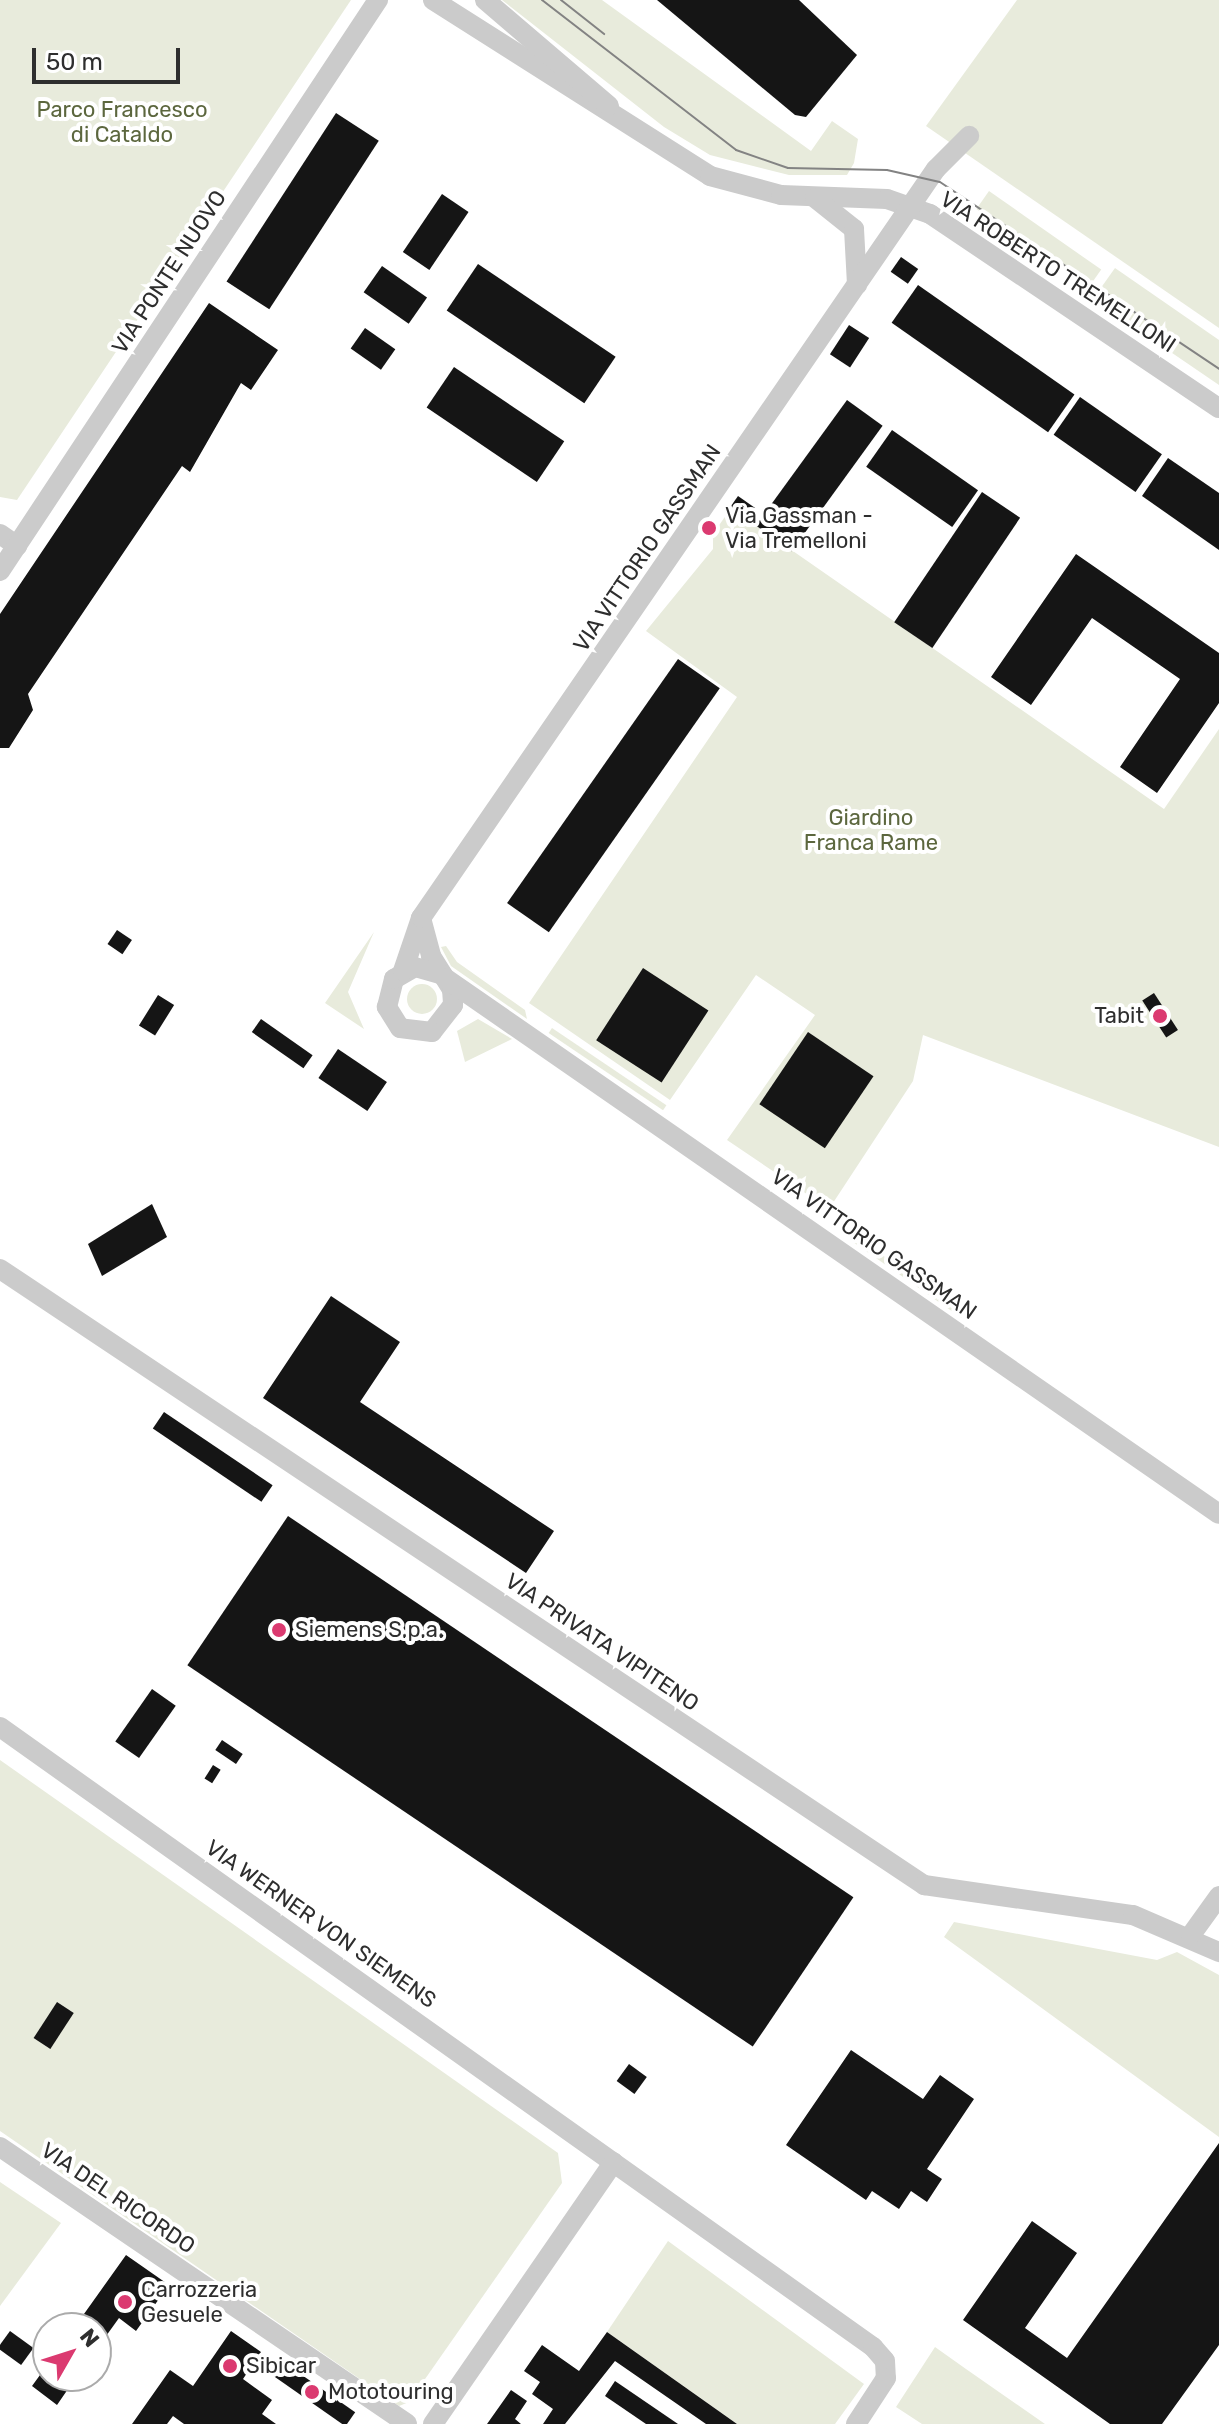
<!DOCTYPE html>
<style>
body{margin:0}
#map{position:relative;width:1219px;height:2424px;overflow:hidden;background:#fff;font-family:Rubik,sans-serif}
div>[style]{position:absolute}
.green>*{inset:0;background:#e8ebdc;transform-origin:0 0}
.round{border-radius:50%}
.building>*{inset:0;background:#151515;transform-origin:0 0}
.minor>*{height:20px;margin:-10px;padding:0 10px;transform-origin:10px;border-radius:10px;background:#cbcbcb}
.tram>*{height:2px;margin:-1px;padding:0 1px;transform-origin:1px;border-radius:1px;background:#838383}
.dots>*{width:22px;height:22px;translate:-50% -50%;box-sizing:border-box;border:4px solid #fff;border-radius:50%}
span{translate:-50% -50%;white-space:nowrap;text-align:center;line-height:1.15;-webkit-text-stroke:8px #fff;paint-order:stroke}
.park-label{font-size:22px;color:#5c673e}
.street-label{font-size:22px;color:#2e2e2e}
.poi-label{font-size:22px;color:#2e2e2e}
.left{translate:0 -50%;text-align:left}
.right{translate:-100% -50%;text-align:right}
.north{position:absolute;left:32px;top:2312px;width:80px;height:80px;box-sizing:border-box;background:#fff;border:2px solid #ababab;border-radius:50%;rotate:51deg;font-size:22px;font-weight:700;line-height:32px;text-align:center;color:#2e2e2e}
.north::after{content:'';display:block;margin:auto;width:28px;height:36px;background:#db3a70;clip-path:polygon(50% 0,100% 100%,50% 72%,0 100%)}
.scale{position:absolute;left:32px;top:48px;width:148px;height:36px;box-sizing:border-box;border:4px solid #2e2e2e;border-top:0;padding-left:10px;font-size:24px;line-height:28px;white-space:nowrap;color:#2e2e2e;-webkit-text-stroke:6px #fff;paint-order:stroke}
</style>
<div id="map">
<div class="green">
<div style="clip-path:polygon(0 0,351px 0,17px 500px,0 497px)"></div>
<div style="clip-path:polygon(502px 0,602px 0,811px 151px,832px 121px,858px 139px,854px 163px,847px 175px,789px 175px,710px 155px,664px 127px)"></div>
<div style="clip-path:polygon(1017px 0,1219px 0,1219px 328px,926px 126px)"></div>
<div style="left:989px;top:191px;width:137px;height:22px;rotate:35deg"></div>
<div style="clip-path:polygon(1115px 268px,1219px 340px,1219px 385px,1093px 299px)"></div>
<div style="clip-path:polygon(731px 508px,1164px 809px,1219px 729px,1219px 1147px,923px 1035px,913px 1081px,829px 1209px,727px 1140px,815px 1015px,756px 975px,670px 1100px,529px 1003px,737px 697px,646px 631px,713px 549px,713px 534px)"></div>
<div style="clip-path:polygon(374px 932px,348px 992px,364px 1029px,325px 1003px)"></div>
<div style="clip-path:polygon(446px 946px,457px 962px,525px 1010px,527px 1019px,451px 966px,441px 947px)"></div>
<div class="round" style="left:407px;top:984px;width:30px;height:30px"></div>
<div style="clip-path:polygon(478px 1019px,512px 1039px,465px 1062px,457px 1031px)"></div>
<div style="left:552px;top:1028px;width:138px;height:6px;rotate:34deg"></div>
<div style="left:855px;top:1236px;width:134px;height:6px;rotate:35deg"></div>
<div style="clip-path:polygon(0 1760px,558px 2153px,562px 2183px,409px 2402px,399px 2406px,0 2131px)"></div>
<div style="clip-path:polygon(954px 1922px,1157px 1960px,1177px 1952px,1219px 1975px,1219px 2137px,944px 1937px)"></div>
<div style="clip-path:polygon(0 2182px,61px 2223px,0 2306px)"></div>
<div style="clip-path:polygon(668px 2241px,864px 2384px,835px 2424px,737px 2424px,607px 2332px)"></div>
<div style="clip-path:polygon(935px 2347px,966px 2369px,1045px 2424px,922px 2424px,896px 2407px)"></div>
</div>
<div class="building">
<div style="clip-path:polygon(657px 0,799px 0,857px 55px,806px 117px,795px 115px)"></div>
<div style="left:336px;top:113px;width:51px;height:201px;rotate:33deg"></div>
<div style="left:442px;top:194px;width:32px;height:70px;rotate:34deg"></div>
<div style="left:901px;top:257px;width:21px;height:18px;rotate:35deg"></div>
<div style="left:478px;top:264px;width:166px;height:56px;rotate:34deg"></div>
<div style="left:382px;top:266px;width:55px;height:32px;rotate:35deg"></div>
<div style="left:918px;top:285px;width:191px;height:46px;rotate:35deg"></div>
<div style="clip-path:polygon(209px 303px,278px 350px,251px 390px,241px 383px,190px 472px,182px 466px,28px 694px,33px 710px,9px 748px,0 748px,0 614px)"></div>
<div style="left:849px;top:325px;width:24px;height:35px;rotate:33deg"></div>
<div style="left:365px;top:328px;width:37px;height:25px;rotate:35deg"></div>
<div style="left:454px;top:367px;width:133px;height:49px;rotate:34deg"></div>
<div style="left:1080px;top:397px;width:100px;height:46px;rotate:35deg"></div>
<div style="left:847px;top:400px;width:44px;height:155px;rotate:36deg"></div>
<div style="left:892px;top:430px;width:105px;height:45px;rotate:35deg"></div>
<div style="clip-path:polygon(1168px 458px,1219px 493px,1219px 550px,1142px 496px)"></div>
<div style="left:982px;top:492px;width:46px;height:157px;rotate:34deg"></div>
<div style="left:738px;top:496px;width:21px;height:14px;rotate:35deg"></div>
<div style="clip-path:polygon(1076px 554px,1219px 653px,1219px 703px,1157px 793px,1120px 767px,1180px 679px,1092px 618px,1031px 705px,991px 677px)"></div>
<div style="left:678px;top:659px;width:51px;height:298px;rotate:35deg"></div>
<div style="left:117px;top:930px;width:18px;height:17px;rotate:34deg"></div>
<div style="left:643px;top:968px;width:78px;height:86px;rotate:33deg"></div>
<div style="left:1154px;top:993px;width:44px;height:14px;rotate:57deg"></div>
<div style="left:158px;top:995px;width:19px;height:36px;rotate:32deg"></div>
<div style="left:261px;top:1019px;width:63px;height:16px;rotate:35deg"></div>
<div style="left:808px;top:1032px;width:79px;height:87px;rotate:34deg"></div>
<div style="left:338px;top:1049px;width:59px;height:35px;rotate:34deg"></div>
<div style="clip-path:polygon(152px 1204px,167px 1237px,102px 1276px,88px 1244px)"></div>
<div style="clip-path:polygon(331px 1296px,400px 1342px,360px 1402px,554px 1531px,526px 1573px,263px 1398px)"></div>
<div style="left:164px;top:1412px;width:131px;height:20px;rotate:34deg"></div>
<div style="left:288px;top:1516px;width:682px;height:180px;rotate:34deg"></div>
<div style="left:152px;top:1689px;width:29px;height:64px;rotate:35deg"></div>
<div style="left:222px;top:1740px;width:25px;height:12px;rotate:34deg"></div>
<div style="left:213px;top:1765px;width:9px;height:16px;rotate:32deg"></div>
<div style="left:57px;top:2002px;width:20px;height:43px;rotate:33deg"></div>
<div style="clip-path:polygon(851px 2050px,923px 2099px,940px 2075px,974px 2099px,927px 2169px,942px 2179px,927px 2202px,911px 2191px,899px 2209px,872px 2191px,866px 2200px,786px 2145px)"></div>
<div style="left:629px;top:2064px;width:22px;height:21px;rotate:36deg"></div>
<div style="clip-path:polygon(1219px 2143px,1219px 2345px,1162px 2424px,1110px 2424px,963px 2320px,1032px 2221px,1077px 2253px,1025px 2328px,1067px 2358px)"></div>
<div style="clip-path:polygon(126px 2255px,169px 2285px,136px 2331px,119px 2318px,96px 2350px,96px 2328px,74px 2328px)"></div>
<div style="left:10px;top:2331px;width:29px;height:21px;rotate:36deg"></div>
<div style="clip-path:polygon(231px 2331px,261px 2352px,243px 2379px,272px 2400px,262px 2414px,276px 2424px,184px 2424px,173px 2416px,167px 2424px,132px 2424px,170px 2370px,193px 2386px)"></div>
<div style="clip-path:polygon(607px 2332px,737px 2424px,706px 2424px,615px 2361px,565px 2424px,543px 2424px,553px 2409px,532px 2394px,540px 2382px,524px 2371px,542px 2345px,579px 2371px)"></div>
<div style="left:279px;top:2359px;width:93px;height:17px;rotate:35deg"></div>
<div style="clip-path:polygon(48px 2364px,48px 2376px,77px 2376px,57px 2405px,32px 2386px)"></div>
<div style="clip-path:polygon(615px 2381px,678px 2424px,646px 2424px,605px 2396px)"></div>
<div style="clip-path:polygon(511px 2390px,527px 2401px,515px 2419px,521px 2424px,487px 2424px)"></div>
</div>
<div class="minor">
<div style="left:433px;top:0;width:328px;rotate:32.4deg"></div>
<div style="left:710px;top:176px;width:73px;rotate:15deg"></div>
<div style="left:781px;top:195px;width:106px;rotate:2.2deg"></div>
<div style="left:887px;top:199px;width:46px;rotate:19.2deg"></div>
<div style="left:930px;top:214px;width:348px;rotate:33.9deg"></div>
<div style="left:485px;top:0;width:163px;rotate:40.5deg"></div>
<div style="left:815px;top:198px;width:50px;rotate:38.5deg"></div>
<div style="left:854px;top:229px;width:56px;rotate:86.9deg"></div>
<div style="left:0;top:534px;width:21px;rotate:35deg"></div>
<div style="left:0;top:571px;width:685px;rotate:-56.5deg"></div>
<div style="left:421px;top:918px;width:39px;rotate:75deg"></div>
<div style="left:431px;top:956px;width:39px;rotate:58deg"></div>
<div style="left:452px;top:989px;width:16px;rotate:86deg"></div>
<div style="left:453px;top:1005px;width:34px;rotate:128deg"></div>
<div style="left:432px;top:1032px;width:32px;rotate:-173deg"></div>
<div style="left:400px;top:1028px;width:25px;rotate:-122deg"></div>
<div style="left:387px;top:1007px;width:29px;rotate:-76deg"></div>
<div style="left:394px;top:979px;width:24px;rotate:-30deg"></div>
<div style="left:415px;top:967px;width:29px;rotate:16deg"></div>
<div style="left:403px;top:971px;width:56px;rotate:-71.2deg"></div>
<div style="left:421px;top:918px;width:909px;rotate:-55.49deg"></div>
<div style="left:936px;top:169px;width:47px;rotate:-45deg"></div>
<div style="left:445px;top:978px;width:941px;rotate:34.7deg"></div>
<div style="left:0;top:1269px;width:1111px;rotate:33.69deg"></div>
<div style="left:924px;top:1885px;width:211px;rotate:8.2deg"></div>
<div style="left:1133px;top:1915px;width:94px;rotate:23.3deg"></div>
<div style="left:0;top:1727px;width:1071px;rotate:35.38deg"></div>
<div style="left:873px;top:2347px;width:18px;rotate:49deg"></div>
<div style="left:885px;top:2361px;width:17px;rotate:87deg"></div>
<div style="left:886px;top:2378px;width:55px;rotate:123.1deg"></div>
<div style="left:1191px;top:1935px;width:48px;rotate:-54.3deg"></div>
<div style="left:0;top:2147px;width:492px;rotate:34.2deg"></div>
<div style="left:433px;top:2424px;width:318px;rotate:-55.4deg"></div>
</div>
<div class="tram">
<div style="left:542px;top:0;width:245px;rotate:37.7deg"></div>
<div style="left:736px;top:150px;width:55px;rotate:19.1deg"></div>
<div style="left:788px;top:168px;width:99px;rotate:1.2deg"></div>
<div style="left:887px;top:170px;width:54px;rotate:12.8deg"></div>
<div style="left:940px;top:182px;width:336px;rotate:33.8deg"></div>
<div style="left:561px;top:0;width:55px;rotate:38.3deg"></div>
</div>
<div class="dots">
<div style="left:709px;top:528px;background:#db3a70"></div>
<div style="left:1160px;top:1016px;background:#db3a70"></div>
<div style="left:279px;top:1630px;background:#db3a70"></div>
<div style="left:125px;top:2302px;background:#db3a70"></div>
<div style="left:230px;top:2366px;background:#db3a70"></div>
<div style="left:312px;top:2392px;background:#db3a70"></div>
</div>
<div class="park-label">
<span style="left:122px;top:122px">Parco Francesco<br>di Cataldo</span>
<span style="left:871px;top:830px">Giardino<br>Franca Rame</span>
</div>
<div class="street-label">
<span style="left:169px;top:272px;rotate:-57deg">VIA PONTE NUOVO</span>
<span style="left:1058px;top:272px;rotate:33deg">VIA ROBERTO TREMELLONI</span>
<span style="left:647px;top:548px;rotate:-56deg">VIA VITTORIO GASSMAN</span>
<span style="left:874px;top:1244px;rotate:35deg">VIA VITTORIO GASSMAN</span>
<span style="left:602px;top:1642px;rotate:34deg">VIA PRIVATA VIPITENO</span>
<span style="left:321px;top:1924px;rotate:35deg">VIA WERNER VON SIEMENS</span>
<span style="left:118px;top:2198px;rotate:34deg">VIA DEL RICORDO</span>
</div>
<div class="poi-label">
<span class="left" style="left:725px;top:528px">Via Gassman -<br>Via Tremelloni</span>
<span class="right" style="left:1144px;top:1016px">Tabit</span>
<span class="left" style="left:295px;top:1630px">Siemens S.p.a.</span>
<span class="left" style="left:141px;top:2302px">Carrozzeria<br>Gesuele</span>
<span class="left" style="left:246px;top:2366px">Sibicar</span>
<span class="left" style="left:328px;top:2392px">Mototouring</span>
</div>
<div class="north">N</div>
<div class="scale">50 m</div>
</div>
